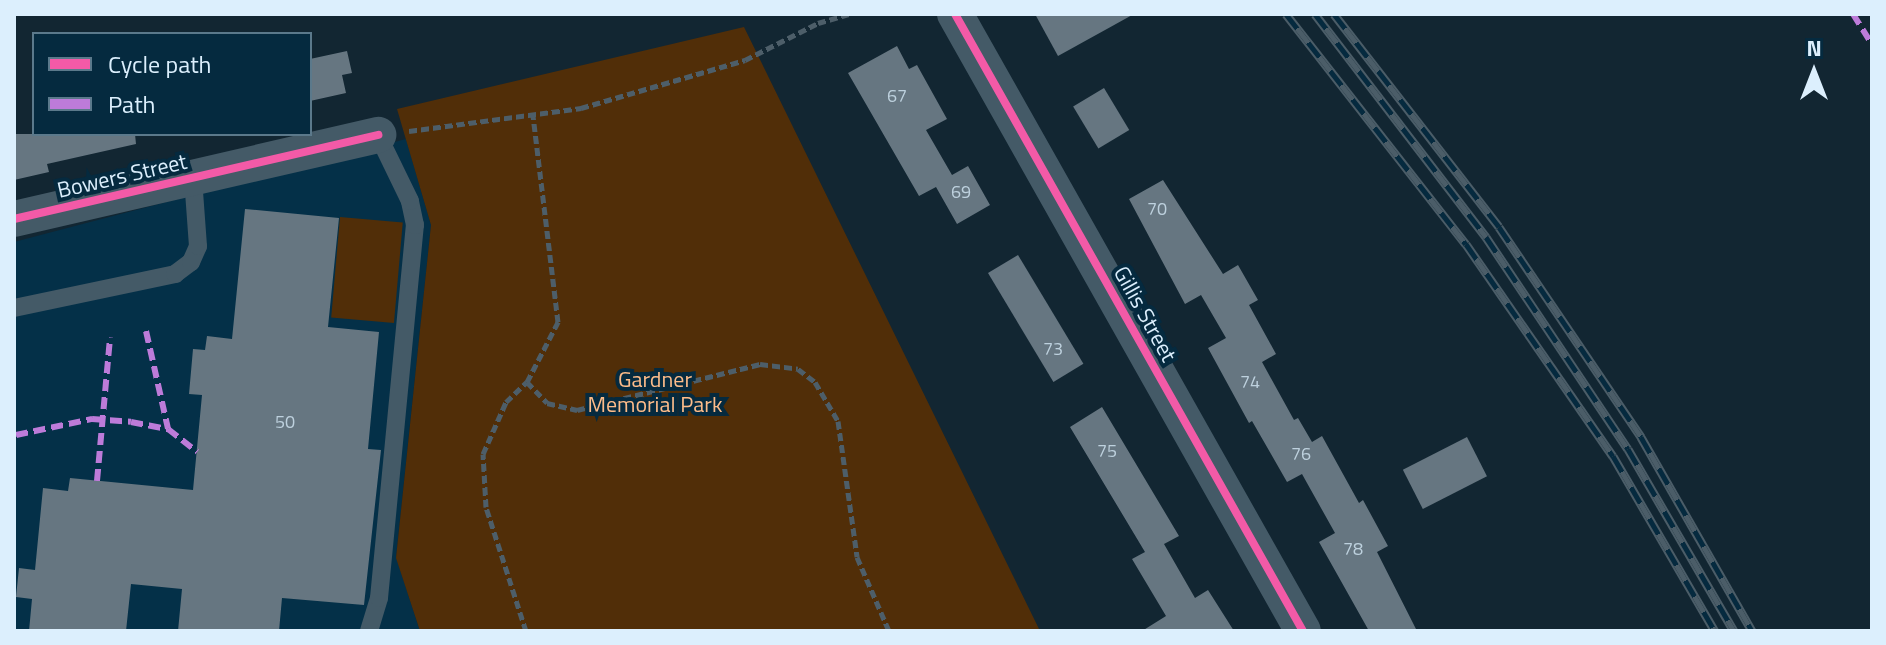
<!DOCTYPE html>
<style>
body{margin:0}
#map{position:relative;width:1886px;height:645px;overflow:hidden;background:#122632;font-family:"Titillium Web",sans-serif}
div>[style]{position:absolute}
.built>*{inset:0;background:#043048}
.green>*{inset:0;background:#512e08;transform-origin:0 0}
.building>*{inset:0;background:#667681;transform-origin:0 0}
.path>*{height:5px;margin-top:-2.5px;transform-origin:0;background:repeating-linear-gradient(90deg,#4d5e69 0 8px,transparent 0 12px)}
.lane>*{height:18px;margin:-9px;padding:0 9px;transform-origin:9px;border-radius:9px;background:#445a67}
.street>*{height:36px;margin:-18px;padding:0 18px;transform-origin:18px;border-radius:18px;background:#445a67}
.rail>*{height:9px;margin-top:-4.5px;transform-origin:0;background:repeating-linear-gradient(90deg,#052a3f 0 18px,#4b5d68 0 36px);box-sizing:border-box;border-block:2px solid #4b5d68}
.quiet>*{height:6px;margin-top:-3px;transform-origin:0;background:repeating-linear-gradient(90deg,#bd7bd9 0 12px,transparent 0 18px)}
.cycleway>*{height:8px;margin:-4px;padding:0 4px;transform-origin:4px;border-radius:4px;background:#f35aa7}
span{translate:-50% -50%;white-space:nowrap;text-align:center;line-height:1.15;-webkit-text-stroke:8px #052a3f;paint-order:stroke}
.number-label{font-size:18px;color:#bed1de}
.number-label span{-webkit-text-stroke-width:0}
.street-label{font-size:22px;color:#dceffd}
.park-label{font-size:22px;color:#fdbc8a}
.frame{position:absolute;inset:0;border:16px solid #dceffd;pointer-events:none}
.legend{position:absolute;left:32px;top:32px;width:280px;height:104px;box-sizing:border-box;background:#052a3f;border:2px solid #5b798b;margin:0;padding:10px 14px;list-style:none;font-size:24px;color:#dceffd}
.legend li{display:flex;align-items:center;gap:16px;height:40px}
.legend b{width:40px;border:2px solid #5b798b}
.north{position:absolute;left:1774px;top:32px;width:80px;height:80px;-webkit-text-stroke:6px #052a3f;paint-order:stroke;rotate:0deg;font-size:22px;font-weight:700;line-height:32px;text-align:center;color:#dceffd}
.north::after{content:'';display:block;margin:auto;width:28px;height:36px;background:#dceffd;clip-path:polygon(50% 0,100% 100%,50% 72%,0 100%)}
</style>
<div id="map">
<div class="built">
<div style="clip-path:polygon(406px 139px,431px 225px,396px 557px,420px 631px,14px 631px,14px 242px)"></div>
</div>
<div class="green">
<div style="clip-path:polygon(744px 27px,1040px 631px,420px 631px,396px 558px,431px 225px,397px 109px)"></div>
<div style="left:340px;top:217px;width:63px;height:101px;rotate:5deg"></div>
</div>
<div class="building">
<div style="clip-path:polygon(1035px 14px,1134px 14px,1058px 56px)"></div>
<div style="clip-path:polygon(897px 46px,909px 69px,917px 65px,947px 119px,926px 130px,952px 175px,968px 166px,990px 205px,957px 224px,936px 187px,919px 196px,848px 73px)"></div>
<div style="clip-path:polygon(347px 51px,352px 73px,342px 75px,346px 93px,310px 101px,310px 59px)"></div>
<div style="left:1104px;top:88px;width:49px;height:36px;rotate:59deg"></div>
<div style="clip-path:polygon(14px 134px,135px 134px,136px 144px,47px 164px,49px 172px,14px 180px)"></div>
<div style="clip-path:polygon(1163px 180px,1223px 274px,1238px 265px,1258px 300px,1249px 305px,1276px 354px,1262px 362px,1294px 420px,1298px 418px,1312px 442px,1322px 436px,1359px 503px,1363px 500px,1388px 546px,1377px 552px,1417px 631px,1369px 631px,1319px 542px,1335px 533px,1307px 483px,1302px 474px,1287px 482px,1252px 421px,1249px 423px,1208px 348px,1226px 338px,1201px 295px,1185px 304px,1129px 199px)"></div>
<div style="clip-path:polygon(245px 209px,339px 218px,328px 327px,379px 332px,368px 449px,381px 450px,364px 605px,282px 598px,279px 631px,178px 631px,182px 589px,131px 584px,126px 631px,29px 631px,32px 599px,16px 597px,19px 568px,35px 570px,43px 488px,68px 491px,70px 478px,193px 490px,202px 395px,189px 394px,193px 349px,205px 350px,207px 336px,232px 339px)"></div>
<div style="left:1018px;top:255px;width:127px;height:35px;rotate:59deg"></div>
<div style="clip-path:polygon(1102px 407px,1179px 536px,1164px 544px,1195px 598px,1208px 590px,1234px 631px,1142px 631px,1166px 616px,1132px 559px,1145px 552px,1070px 427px)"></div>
<div style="left:1467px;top:437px;width:44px;height:72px;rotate:63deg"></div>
</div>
<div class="path">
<div style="left:409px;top:131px;width:174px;rotate:-7.6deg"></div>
<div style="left:581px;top:108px;width:171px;rotate:-16.3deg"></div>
<div style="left:745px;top:60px;width:82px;rotate:-26.9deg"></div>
<div style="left:818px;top:23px;width:32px;rotate:-16deg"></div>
<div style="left:527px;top:382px;width:29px;rotate:46deg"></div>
<div style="left:547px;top:403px;width:31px;rotate:13deg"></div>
<div style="left:577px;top:410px;width:189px;rotate:-14.1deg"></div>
<div style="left:760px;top:364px;width:38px;rotate:7deg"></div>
<div style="left:798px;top:369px;width:21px;rotate:37deg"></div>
<div style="left:815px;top:382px;width:45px;rotate:59.5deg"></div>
<div style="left:838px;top:421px;width:137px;rotate:82deg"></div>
<div style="left:857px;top:557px;width:81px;rotate:66.6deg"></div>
<div style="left:526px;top:631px;width:130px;rotate:-107.9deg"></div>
<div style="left:486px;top:507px;width:53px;rotate:-93.2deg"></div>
<div style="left:483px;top:454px;width:57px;rotate:-66.1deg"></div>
<div style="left:506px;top:402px;width:29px;rotate:-44deg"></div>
<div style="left:527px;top:382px;width:68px;rotate:-62.7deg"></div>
<div style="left:558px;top:322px;width:209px;rotate:-96.9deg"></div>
</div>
<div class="lane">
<div style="left:14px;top:308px;width:165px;rotate:-11.9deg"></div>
<div style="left:175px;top:274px;width:20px;rotate:-37deg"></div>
<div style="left:191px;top:262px;width:17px;rotate:-66deg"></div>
<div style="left:198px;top:246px;width:68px;rotate:-94.2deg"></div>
<div style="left:369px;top:631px;width:34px;rotate:-73deg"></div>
<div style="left:379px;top:598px;width:375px;rotate:-84.5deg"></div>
<div style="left:415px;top:225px;width:25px;rotate:-102deg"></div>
<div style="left:410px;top:201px;width:73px;rotate:-115.9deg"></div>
</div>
<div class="street">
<div style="left:955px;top:14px;width:708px;rotate:60.58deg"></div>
<div style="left:14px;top:219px;width:374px;rotate:-13deg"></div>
</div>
<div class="rail">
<div style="left:1286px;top:14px;width:292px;rotate:52deg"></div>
<div style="left:1466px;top:244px;width:258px;rotate:55.3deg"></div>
<div style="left:1613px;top:456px;width:203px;rotate:59.8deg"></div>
<div style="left:1315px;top:14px;width:281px;rotate:52.5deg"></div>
<div style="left:1486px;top:237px;width:255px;rotate:56.2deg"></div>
<div style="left:1628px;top:449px;width:211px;rotate:59.8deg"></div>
<div style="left:1334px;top:14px;width:269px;rotate:52.2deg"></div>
<div style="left:1499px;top:227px;width:254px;rotate:55.9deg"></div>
<div style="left:1641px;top:437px;width:224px;rotate:60.2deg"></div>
</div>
<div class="quiet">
<div style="left:1853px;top:14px;width:36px;rotate:58deg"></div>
<div style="left:146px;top:331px;width:100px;rotate:77.3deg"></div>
<div style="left:16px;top:435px;width:78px;rotate:-11.9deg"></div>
<div style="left:92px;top:419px;width:39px;rotate:4deg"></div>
<div style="left:131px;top:422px;width:38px;rotate:11deg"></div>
<div style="left:168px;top:429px;width:37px;rotate:38deg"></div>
<div style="left:97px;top:481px;width:144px;rotate:-84.8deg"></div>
</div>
<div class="cycleway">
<div style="left:955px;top:14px;width:708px;rotate:60.58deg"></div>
<div style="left:14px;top:219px;width:374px;rotate:-13deg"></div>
</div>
<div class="number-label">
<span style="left:897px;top:96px">67</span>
<span style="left:961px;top:192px">69</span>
<span style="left:1157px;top:209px">70</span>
<span style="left:1053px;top:349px">73</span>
<span style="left:1250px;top:382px">74</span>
<span style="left:285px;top:422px">50</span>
<span style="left:1107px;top:451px">75</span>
<span style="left:1301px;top:454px">76</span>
<span style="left:1353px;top:549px">78</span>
</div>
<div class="street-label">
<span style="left:122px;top:176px;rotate:-13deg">Bowers Street</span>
<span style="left:1145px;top:314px;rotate:61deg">Gillis Street</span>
</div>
<div class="park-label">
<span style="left:655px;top:392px">Gardner<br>Memorial Park</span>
</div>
<div class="frame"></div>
<ul class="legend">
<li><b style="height:10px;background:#f35aa7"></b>Cycle path</li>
<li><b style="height:10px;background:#bd7bd9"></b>Path</li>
</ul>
<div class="north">N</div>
</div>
